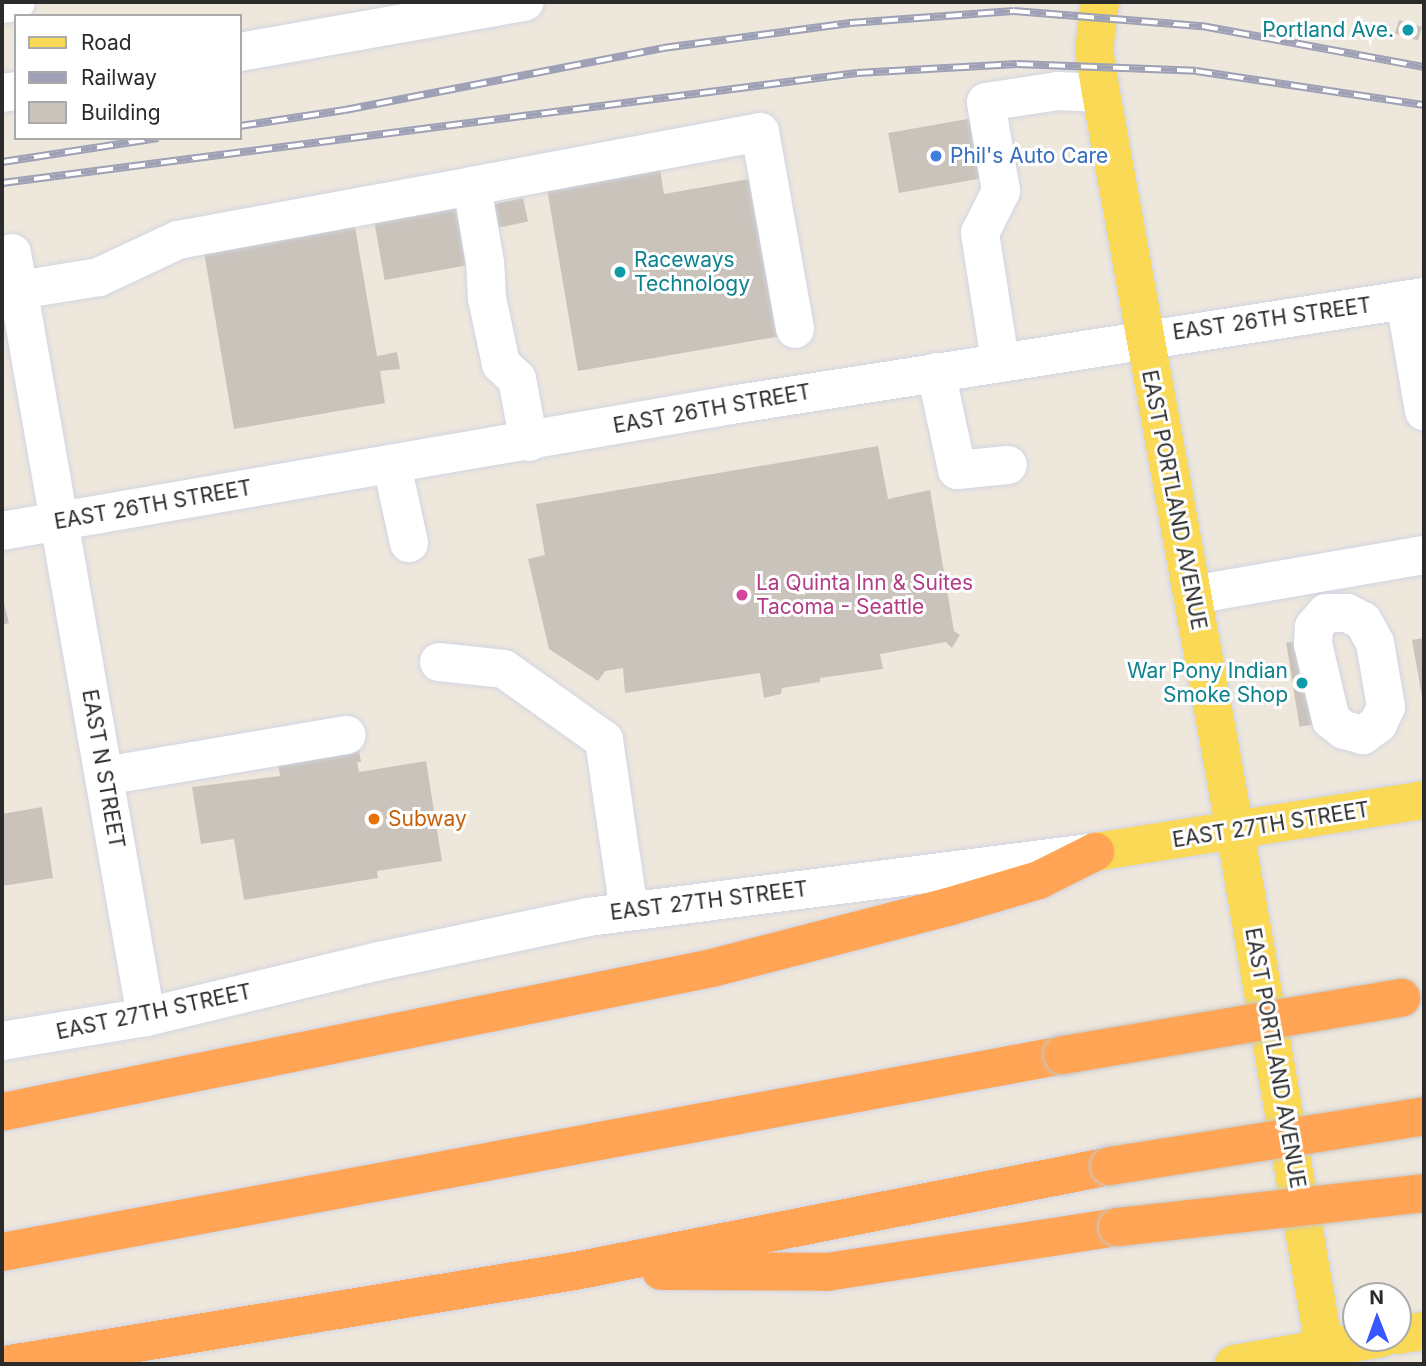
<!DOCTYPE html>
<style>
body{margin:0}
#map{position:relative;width:1426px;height:1366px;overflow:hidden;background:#eee7dc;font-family:Inter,sans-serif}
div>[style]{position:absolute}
.building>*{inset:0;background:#c9c3bb;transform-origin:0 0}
.roads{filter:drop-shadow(0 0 2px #d1d4e4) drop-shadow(0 0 2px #d1d4e4)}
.minor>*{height:38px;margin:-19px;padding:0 19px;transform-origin:19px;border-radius:19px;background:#fff}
.major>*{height:38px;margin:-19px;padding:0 19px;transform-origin:19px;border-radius:19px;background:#f9d955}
.highway>*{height:38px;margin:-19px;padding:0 19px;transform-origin:19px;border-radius:19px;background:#ffa555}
.rail>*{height:8px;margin-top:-4px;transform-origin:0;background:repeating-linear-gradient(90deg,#fff 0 16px,#9ea1b6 0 32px);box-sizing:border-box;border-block:2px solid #9ea1b6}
.bridges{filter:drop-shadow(0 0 2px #c8c8c8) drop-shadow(0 0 2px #c8c8c8)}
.highway-bridge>*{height:38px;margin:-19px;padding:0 19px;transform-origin:19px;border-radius:19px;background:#ffa555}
.dots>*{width:19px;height:19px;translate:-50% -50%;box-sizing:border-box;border:4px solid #fff;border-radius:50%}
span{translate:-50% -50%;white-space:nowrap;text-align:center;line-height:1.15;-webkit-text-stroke:6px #fff;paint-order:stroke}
.culture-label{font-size:21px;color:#0d838f}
.right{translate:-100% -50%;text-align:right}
.left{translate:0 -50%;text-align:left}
.shop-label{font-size:21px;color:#366cbe}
.street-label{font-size:21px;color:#2b2b2b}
.hotel-label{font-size:21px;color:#b23c85}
.food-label{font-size:21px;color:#c56008}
.frame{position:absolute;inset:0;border:4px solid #2b2b2b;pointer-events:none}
.legend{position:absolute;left:14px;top:14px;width:228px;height:126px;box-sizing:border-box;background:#fff;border:2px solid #aaa;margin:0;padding:9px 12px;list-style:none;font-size:21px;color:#2b2b2b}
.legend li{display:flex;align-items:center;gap:14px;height:35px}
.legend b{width:35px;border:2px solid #aaa}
.north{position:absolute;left:1342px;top:1282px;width:70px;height:70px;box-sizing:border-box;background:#fff;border:2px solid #aaa;border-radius:50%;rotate:359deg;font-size:19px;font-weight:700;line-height:28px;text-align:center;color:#2b2b2b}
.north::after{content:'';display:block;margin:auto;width:24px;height:32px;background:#3756ff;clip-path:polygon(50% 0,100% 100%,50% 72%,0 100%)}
</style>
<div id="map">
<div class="building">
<div style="left:1399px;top:20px;width:24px;height:14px;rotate:17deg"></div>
<div style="left:973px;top:118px;width:61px;height:86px;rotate:80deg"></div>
<div style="clip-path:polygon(660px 169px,664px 194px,755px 178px,782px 336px,578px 371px,547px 189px)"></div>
<div style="left:523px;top:198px;width:24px;height:35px;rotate:78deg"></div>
<div style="left:459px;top:207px;width:59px;height:86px;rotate:80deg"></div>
<div style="clip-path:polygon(354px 221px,377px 356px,397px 352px,400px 369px,380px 371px,385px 403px,234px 429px,203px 246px)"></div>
<div style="clip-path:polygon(878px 446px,888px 499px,930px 490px,954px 631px,960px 635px,952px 648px,946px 642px,880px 654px,883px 669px,820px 678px,820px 682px,782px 688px,781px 694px,764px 698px,760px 673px,625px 693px,623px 668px,605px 671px,598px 681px,549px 649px,528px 559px,545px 555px,536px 504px)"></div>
<div style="clip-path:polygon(2px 595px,9px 623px,2px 625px)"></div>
<div style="clip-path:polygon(1424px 638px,1424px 702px,1423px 702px,1412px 640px)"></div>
<div style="left:1304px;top:640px;width:85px;height:18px;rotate:81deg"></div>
<div style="clip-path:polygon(358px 744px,361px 762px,357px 762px,359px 772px,426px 761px,442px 861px,377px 871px,378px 878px,244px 900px,234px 839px,201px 844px,192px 787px,280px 776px,277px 757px)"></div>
<div style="clip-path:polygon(42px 807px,53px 878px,2px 886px,2px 814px)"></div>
</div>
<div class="roads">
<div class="minor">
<div style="left:2px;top:4px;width:14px;rotate:-8deg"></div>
<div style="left:240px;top:52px;width:289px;rotate:-10deg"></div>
<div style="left:2px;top:93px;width:14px;rotate:-8deg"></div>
<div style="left:12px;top:253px;width:776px;rotate:80.05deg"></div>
<div style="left:19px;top:290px;width:81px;rotate:-9.2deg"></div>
<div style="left:99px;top:277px;width:87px;rotate:-25.1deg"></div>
<div style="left:178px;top:240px;width:299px;rotate:-10.4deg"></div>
<div style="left:1405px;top:300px;width:113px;rotate:80.3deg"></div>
<div style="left:1000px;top:361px;width:130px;rotate:-98.9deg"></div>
<div style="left:980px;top:233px;width:47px;rotate:-63.4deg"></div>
<div style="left:1001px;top:191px;width:90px;rotate:-99.6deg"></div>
<div style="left:986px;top:102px;width:73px;rotate:-8.7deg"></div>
<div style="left:1058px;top:91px;width:43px;rotate:2.7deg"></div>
<div style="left:936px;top:372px;width:100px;rotate:77.9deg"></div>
<div style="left:957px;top:470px;width:51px;rotate:-5.6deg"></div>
<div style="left:529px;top:442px;width:64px;rotate:-100.8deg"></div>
<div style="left:517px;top:379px;width:22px;rotate:-137deg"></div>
<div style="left:501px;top:364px;width:67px;rotate:-102deg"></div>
<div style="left:487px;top:298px;width:35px;rotate:-93deg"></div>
<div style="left:485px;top:263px;width:78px;rotate:-99.6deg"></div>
<div style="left:472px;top:186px;width:293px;rotate:-10.6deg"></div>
<div style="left:760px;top:132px;width:200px;rotate:79.9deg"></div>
<div style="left:392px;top:465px;width:80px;rotate:77.7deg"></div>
<div style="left:2px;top:531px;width:740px;rotate:-9.81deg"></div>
<div style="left:731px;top:405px;width:701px;rotate:-8.86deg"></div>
<div style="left:1192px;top:595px;width:235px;rotate:-9.8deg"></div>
<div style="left:1326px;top:613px;width:21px"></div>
<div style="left:1347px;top:613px;width:18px;rotate:27deg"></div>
<div style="left:1363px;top:621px;width:25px;rotate:61deg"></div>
<div style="left:1375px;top:643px;width:65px;rotate:80.2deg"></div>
<div style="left:1386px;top:707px;width:19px;rotate:115deg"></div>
<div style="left:1378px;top:724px;width:19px;rotate:144deg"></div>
<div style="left:1363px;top:735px;width:20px;rotate:-165deg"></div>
<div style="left:1344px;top:730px;width:16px;rotate:-142deg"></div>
<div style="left:1331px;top:720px;width:78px;rotate:-103.3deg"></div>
<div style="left:1313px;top:644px;width:17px;rotate:-87deg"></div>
<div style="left:1314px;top:627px;width:18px;rotate:-49deg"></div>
<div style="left:439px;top:662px;width:65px;rotate:6.1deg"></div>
<div style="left:504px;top:669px;width:123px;rotate:35.4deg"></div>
<div style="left:604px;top:740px;width:173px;rotate:81.7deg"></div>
<div style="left:104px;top:776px;width:246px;rotate:-9.6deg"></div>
<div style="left:2px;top:1041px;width:146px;rotate:-9.5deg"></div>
<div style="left:146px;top:1017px;width:241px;rotate:-13.5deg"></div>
<div style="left:380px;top:961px;width:213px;rotate:-11.9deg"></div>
<div style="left:588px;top:917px;width:506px;rotate:-7.27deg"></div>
</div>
<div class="major">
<div style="left:1100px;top:2px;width:48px;rotate:97.1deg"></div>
<div style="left:1094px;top:50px;width:44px;rotate:80.8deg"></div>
<div style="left:1101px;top:93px;width:749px;rotate:79.7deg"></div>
<div style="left:1235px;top:830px;width:542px;rotate:80.22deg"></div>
<div style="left:1095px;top:852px;width:333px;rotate:-9deg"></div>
<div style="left:1398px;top:1335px;width:26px;rotate:-9deg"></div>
<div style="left:1234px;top:1364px;width:150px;rotate:-10deg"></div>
</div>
<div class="highway">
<div style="left:2px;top:1112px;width:724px;rotate:-11.47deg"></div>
<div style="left:712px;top:968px;width:244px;rotate:-14.5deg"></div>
<div style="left:948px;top:907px;width:95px;rotate:-16.5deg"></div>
<div style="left:1039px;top:880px;width:63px;rotate:-26.6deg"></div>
<div style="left:2px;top:1252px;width:1079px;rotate:-10.52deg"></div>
<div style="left:661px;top:1271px;width:166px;rotate:0.3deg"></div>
<div style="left:827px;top:1272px;width:294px;rotate:-8.8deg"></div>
<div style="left:10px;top:1364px;width:573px;rotate:-9.35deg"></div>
<div style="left:575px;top:1271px;width:545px;rotate:-11.1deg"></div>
</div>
</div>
<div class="rail">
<div style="left:240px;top:126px;width:106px;rotate:-8.7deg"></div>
<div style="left:345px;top:110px;width:324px;rotate:-11deg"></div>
<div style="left:663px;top:48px;width:189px;rotate:-7.6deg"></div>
<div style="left:850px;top:23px;width:164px;rotate:-4.2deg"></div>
<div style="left:1014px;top:11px;width:189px;rotate:4.6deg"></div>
<div style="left:1202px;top:26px;width:226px;rotate:10.5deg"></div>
<div style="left:2px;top:162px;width:158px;rotate:-8.7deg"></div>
<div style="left:2px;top:183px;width:862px;rotate:-7.33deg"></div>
<div style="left:857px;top:73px;width:160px;rotate:-3.2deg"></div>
<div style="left:1017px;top:64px;width:179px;rotate:2.2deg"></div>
<div style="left:1196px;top:71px;width:231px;rotate:8.5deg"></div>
</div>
<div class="bridges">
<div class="highway-bridge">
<div style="left:1063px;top:1055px;width:343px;rotate:-9.6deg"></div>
<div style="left:1110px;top:1166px;width:318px;rotate:-9deg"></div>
<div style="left:1118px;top:1227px;width:308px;rotate:-6.3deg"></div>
</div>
</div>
<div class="dots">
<div style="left:1408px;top:30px;background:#0f9aa8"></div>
<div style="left:936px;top:156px;background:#3f7fe0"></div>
<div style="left:620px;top:272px;background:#0f9aa8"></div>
<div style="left:742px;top:595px;background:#d1479c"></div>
<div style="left:1302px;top:683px;background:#0f9aa8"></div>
<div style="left:374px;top:819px;background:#e8710a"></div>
</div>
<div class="culture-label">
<span class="right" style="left:1394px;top:30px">Portland Ave.</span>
<span class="left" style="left:634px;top:272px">Raceways<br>Technology</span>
<span class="right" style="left:1288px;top:683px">War Pony Indian<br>Smoke Shop</span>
</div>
<div class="shop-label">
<span class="left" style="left:950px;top:156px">Phil's Auto Care</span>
</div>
<div class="street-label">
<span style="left:1272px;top:319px;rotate:-8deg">EAST 26TH STREET</span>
<span style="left:712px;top:409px;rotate:-10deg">EAST 26TH STREET</span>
<span style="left:1174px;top:500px;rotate:79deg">EAST PORTLAND AVENUE</span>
<span style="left:153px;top:505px;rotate:-10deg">EAST 26TH STREET</span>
<span style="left:103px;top:769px;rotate:80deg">EAST N STREET</span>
<span style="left:1271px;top:825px;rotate:-9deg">EAST 27TH STREET</span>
<span style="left:709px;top:901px;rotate:-7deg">EAST 27TH STREET</span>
<span style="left:154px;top:1012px;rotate:-12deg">EAST 27TH STREET</span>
<span style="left:1275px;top:1058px;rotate:80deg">EAST PORTLAND AVENUE</span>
</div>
<div class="hotel-label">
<span class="left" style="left:756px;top:595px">La Quinta Inn &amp; Suites<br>Tacoma - Seattle</span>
</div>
<div class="food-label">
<span class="left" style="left:388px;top:819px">Subway</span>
</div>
<div class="frame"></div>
<ul class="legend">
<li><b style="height:9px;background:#f9d955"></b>Road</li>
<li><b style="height:9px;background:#9ea1b6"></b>Railway</li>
<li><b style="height:19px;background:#c9c3bb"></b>Building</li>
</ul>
<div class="north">N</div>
</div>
